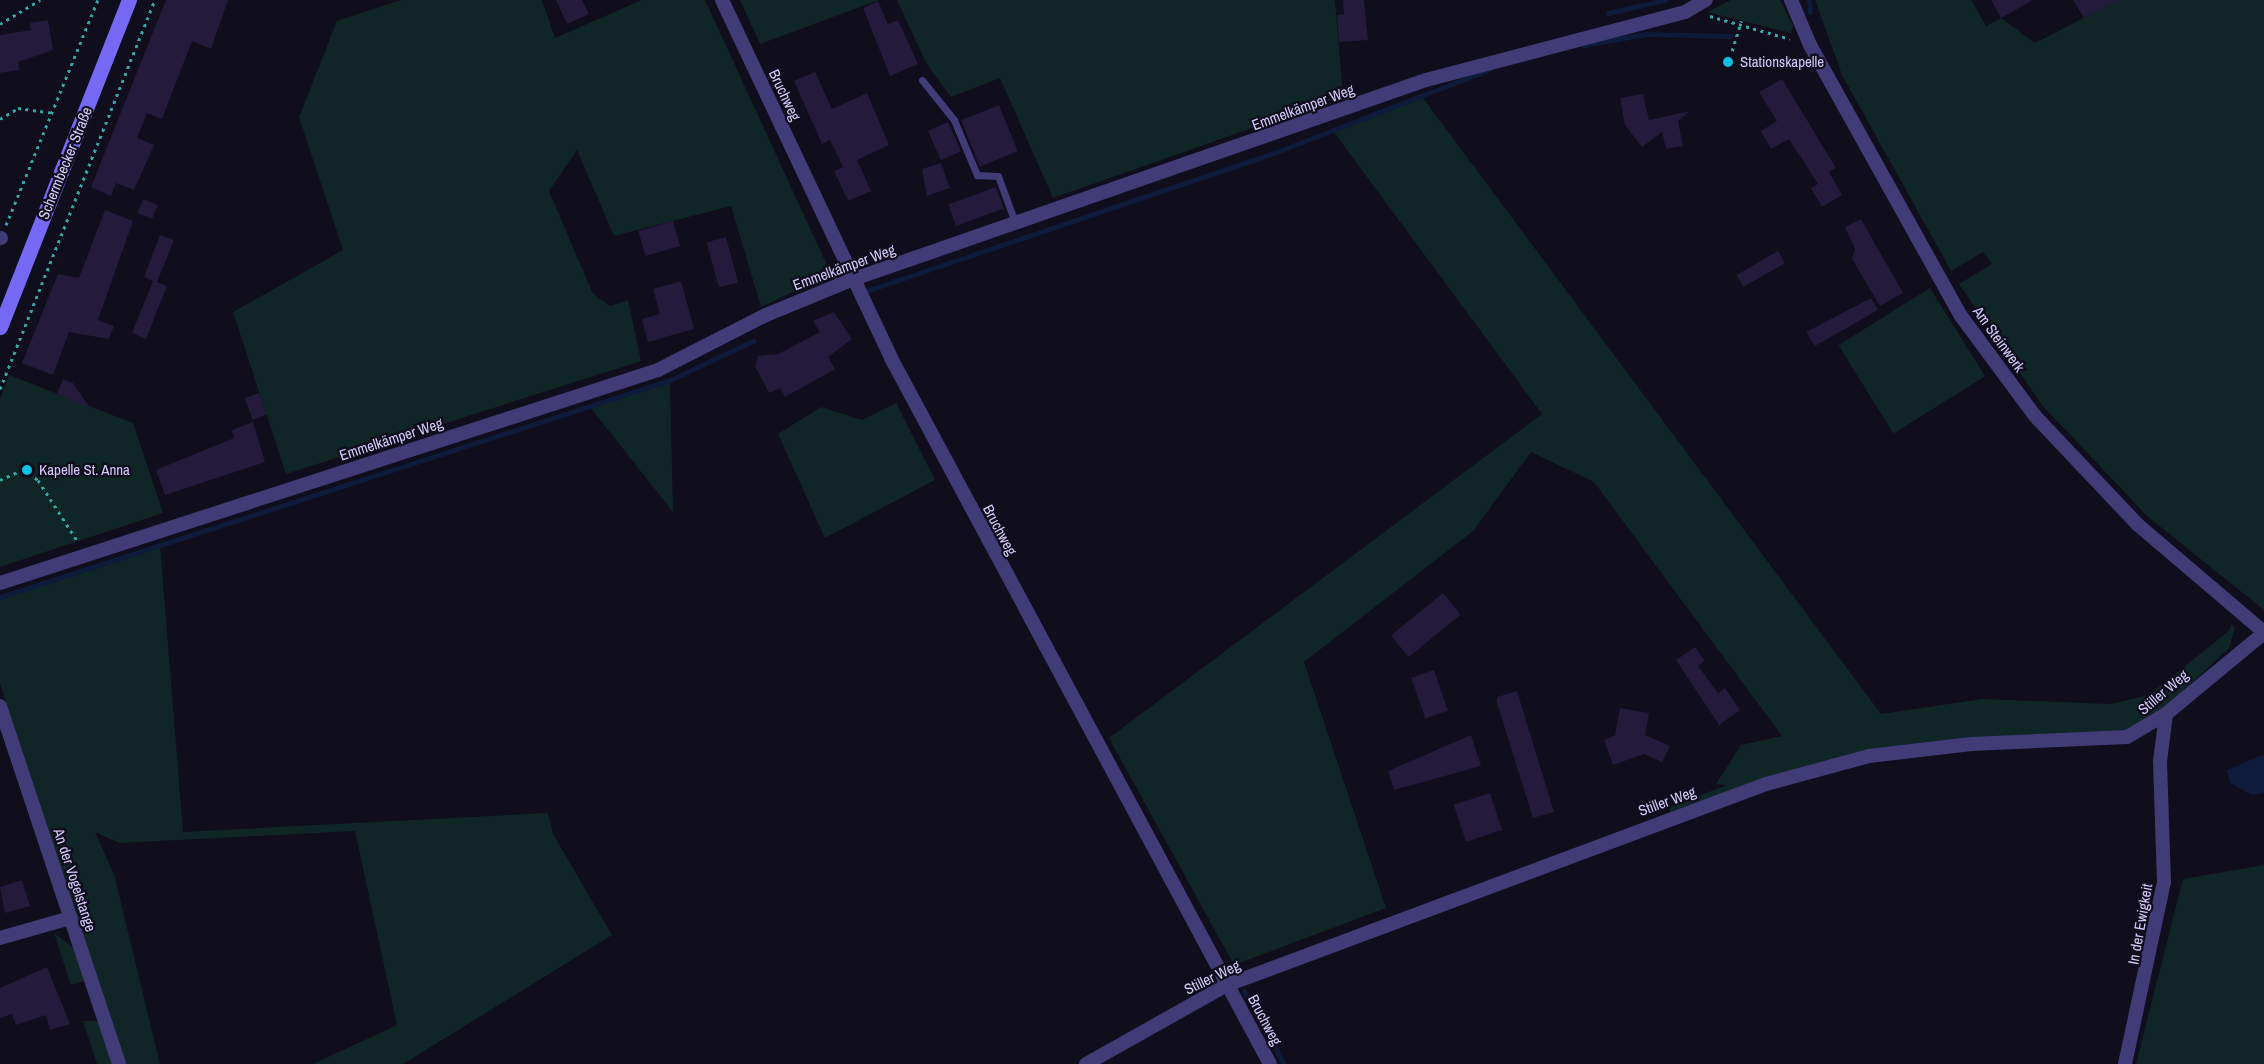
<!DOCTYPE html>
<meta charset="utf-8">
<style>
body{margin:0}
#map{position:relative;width:2264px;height:1064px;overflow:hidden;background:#100d1c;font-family:"Archivo Narrow",sans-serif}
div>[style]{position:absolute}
.green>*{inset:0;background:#102526;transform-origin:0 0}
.water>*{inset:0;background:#0e1b3a}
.stream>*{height:5px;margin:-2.5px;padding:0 2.5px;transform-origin:2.5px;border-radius:2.5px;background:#0e1b3a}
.building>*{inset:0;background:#231a3c;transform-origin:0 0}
.path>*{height:3px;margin-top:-1.5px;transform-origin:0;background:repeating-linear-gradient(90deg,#35a5a6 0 3px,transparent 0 7.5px)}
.service>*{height:7px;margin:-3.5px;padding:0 3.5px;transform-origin:3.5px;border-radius:3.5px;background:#413b78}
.minor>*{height:14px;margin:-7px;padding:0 7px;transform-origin:7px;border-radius:7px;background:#413b78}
.secondary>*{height:15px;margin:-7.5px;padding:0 7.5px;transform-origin:7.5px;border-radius:7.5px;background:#7669f5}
.dots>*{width:16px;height:16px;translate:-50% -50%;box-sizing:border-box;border:3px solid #100d1c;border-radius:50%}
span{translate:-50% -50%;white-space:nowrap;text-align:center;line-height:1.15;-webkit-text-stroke:4.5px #100d1c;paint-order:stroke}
.poi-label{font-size:15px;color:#d4cbfb}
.left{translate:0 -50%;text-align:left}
.street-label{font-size:15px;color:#d4cbfb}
</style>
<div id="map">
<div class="green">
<div style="clip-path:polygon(401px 0,542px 0,555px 38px,642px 0,705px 0,826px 263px,820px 279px,761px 307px,731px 206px,614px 236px,577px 150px,549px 191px,593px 294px,610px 306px,628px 300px,641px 361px,286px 474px,233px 312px,343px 250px,299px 117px,337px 21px)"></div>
<div style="clip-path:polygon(740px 0,879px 0,760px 44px)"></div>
<div style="clip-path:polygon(897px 0,1335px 0,1343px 96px,1053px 198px,1000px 78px,951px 97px,926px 63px)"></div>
<div style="clip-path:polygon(1731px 0,1780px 0,1793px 25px,1791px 33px,1707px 12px)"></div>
<div style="clip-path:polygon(1815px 0,1971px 0,1986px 26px,2001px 18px,2035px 43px,2119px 0,2264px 0,2264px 610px,2147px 516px,2042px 405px,1959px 284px,1992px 264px,1983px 252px,1951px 271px,1842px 75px)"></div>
<div style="clip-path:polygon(1423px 98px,1881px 714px,1982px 699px,2111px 704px,2149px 695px,2230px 630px,2231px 624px,2235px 627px,2229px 648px,2158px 715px,2133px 730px,1791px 772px,1670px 812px,1670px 807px,1727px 785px,1716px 784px,1741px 745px,1782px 736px,1594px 482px,1531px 452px,1473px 531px,1304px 662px,1386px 908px,1234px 965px,1109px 738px,1542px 414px,1333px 131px)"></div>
<div style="left:1930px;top:288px;width:104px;height:108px;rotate:58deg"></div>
<div style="clip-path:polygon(9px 375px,133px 423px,163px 513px,0 567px,0 399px)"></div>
<div style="clip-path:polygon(670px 381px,673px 512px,590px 407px)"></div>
<div style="clip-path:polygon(896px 403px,935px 480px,825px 538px,778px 434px,821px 407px,862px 420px)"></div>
<div style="clip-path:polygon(160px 545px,183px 832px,548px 813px,553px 834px,612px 935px,403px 1064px,313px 1064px,397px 1025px,355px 831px,119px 843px,95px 832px,114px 874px,160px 1064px,125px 1064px,0 683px,0 599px)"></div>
<div style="clip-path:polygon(2264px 865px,2264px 1064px,2136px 1064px,2183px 879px)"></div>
<div style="clip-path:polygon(54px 933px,74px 948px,85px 981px,71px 985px)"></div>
<div style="clip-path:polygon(83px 1021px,98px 1021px,113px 1064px,97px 1064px)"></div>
</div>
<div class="water">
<div style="clip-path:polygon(2264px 754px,2264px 793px,2252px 795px,2230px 783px,2227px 770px)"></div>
</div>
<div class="stream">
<div style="left:1809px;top:0;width:12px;rotate:85deg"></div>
<div style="left:1608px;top:13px;width:58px;rotate:-12.8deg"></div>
<div style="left:1583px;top:45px;width:64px;rotate:-9.9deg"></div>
<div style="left:1646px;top:34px;width:84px;rotate:1.4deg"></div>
<div style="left:869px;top:290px;width:433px;rotate:-18.7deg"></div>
<div style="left:1279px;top:151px;width:226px;rotate:-21.2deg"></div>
<div style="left:0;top:597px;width:704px;rotate:-17.95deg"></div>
<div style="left:670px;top:380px;width:92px;rotate:-25.2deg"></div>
<div style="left:1244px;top:991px;width:83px;rotate:61.3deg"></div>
</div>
<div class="building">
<div style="clip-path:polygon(166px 0,228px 0,211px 49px,192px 41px,162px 119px,147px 113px,137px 138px,154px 145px,134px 190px,116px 183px,111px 196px,91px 187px)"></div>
<div style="clip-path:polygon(556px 0,582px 0,589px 14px,567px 24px)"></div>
<div style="clip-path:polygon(1343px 0,1364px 0,1368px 40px,1339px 42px,1337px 15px,1344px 14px)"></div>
<div style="clip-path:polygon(1991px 0,2033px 0,2001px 18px)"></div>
<div style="clip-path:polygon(2073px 0,2120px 0,2084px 18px)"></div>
<div style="clip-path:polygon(878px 1px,888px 24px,898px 20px,918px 64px,890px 76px,863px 8px)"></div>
<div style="clip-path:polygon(48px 20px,53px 50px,18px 62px,19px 70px,0 73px,0 35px,31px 30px,30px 23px)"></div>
<div style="clip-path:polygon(815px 72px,832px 109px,867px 93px,889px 145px,857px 160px,871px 191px,848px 201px,834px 171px,843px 167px,830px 140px,822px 144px,794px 81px)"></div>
<div style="clip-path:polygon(1782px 79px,1836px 168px,1829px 172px,1842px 195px,1822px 207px,1811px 188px,1818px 184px,1789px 139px,1771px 149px,1761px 131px,1777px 121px,1759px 92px)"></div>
<div style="clip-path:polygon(1643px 94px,1649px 120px,1690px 111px,1678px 121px,1683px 146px,1666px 149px,1662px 132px,1642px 147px,1625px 125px,1620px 98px)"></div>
<div style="left:999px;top:105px;width:50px;height:41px;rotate:68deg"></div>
<div style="left:948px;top:122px;width:32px;height:22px;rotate:66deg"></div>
<div style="clip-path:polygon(941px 163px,950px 188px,927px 196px,922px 169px)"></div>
<div style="left:996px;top:187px;width:23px;height:51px;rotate:70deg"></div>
<div style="left:143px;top:199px;width:16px;height:15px;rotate:22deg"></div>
<div style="clip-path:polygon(105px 210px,133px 221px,98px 320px,114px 326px,109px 339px,69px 332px,53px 375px,22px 363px,58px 274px,79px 278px)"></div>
<div style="clip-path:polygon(1861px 219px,1903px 293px,1880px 306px,1852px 259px,1855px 249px,1845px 227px)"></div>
<div style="left:673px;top:221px;width:26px;height:36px;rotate:74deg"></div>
<div style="clip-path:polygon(160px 235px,174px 240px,157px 282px,167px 286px,146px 339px,132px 333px,153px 281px,144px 277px)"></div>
<div style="left:726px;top:237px;width:47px;height:20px;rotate:75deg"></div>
<div style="left:1778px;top:251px;width:14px;height:48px;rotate:60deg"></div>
<div style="clip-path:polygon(681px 281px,694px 329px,648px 342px,642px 319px,660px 314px,653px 289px)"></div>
<div style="clip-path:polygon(1871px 298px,1878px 310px,1815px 346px,1806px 332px)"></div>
<div style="clip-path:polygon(834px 312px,852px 339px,828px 357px,835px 369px,785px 397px,780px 388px,769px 393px,755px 366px,758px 356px,778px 354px,820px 332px,813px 321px)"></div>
<div style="clip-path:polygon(63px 379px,73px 383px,90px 408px,57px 394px)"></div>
<div style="left:259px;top:393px;width:23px;height:15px;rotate:70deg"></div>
<div style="clip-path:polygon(253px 422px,265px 462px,165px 495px,156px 470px,234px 438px,232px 430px)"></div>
<div style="left:1443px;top:593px;width:28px;height:67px;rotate:51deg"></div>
<div style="clip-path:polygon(1695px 647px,1705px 661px,1698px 666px,1718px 693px,1725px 688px,1740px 710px,1719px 725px,1676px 660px)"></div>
<div style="left:1434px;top:670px;width:43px;height:24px;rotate:71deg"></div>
<div style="clip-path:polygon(1517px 691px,1554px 812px,1533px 818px,1497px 703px,1497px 697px)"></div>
<div style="clip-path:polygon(1620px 708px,1649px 713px,1645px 735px,1670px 746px,1662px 762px,1644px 754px,1613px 765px,1604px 740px,1615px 735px)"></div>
<div style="clip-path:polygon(1471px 735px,1481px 766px,1394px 790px,1388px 771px)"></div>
<div style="left:1490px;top:793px;width:39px;height:38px;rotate:72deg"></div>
<div style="clip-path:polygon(22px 880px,30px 906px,5px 913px,0 887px)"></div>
<div style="clip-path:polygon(47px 967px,70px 1024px,50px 1030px,46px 1015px,16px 1025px,12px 1014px,0 1018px,0 988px)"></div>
</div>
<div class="path">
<div style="left:1710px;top:16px;width:83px;rotate:16deg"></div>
<div style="left:0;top:24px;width:47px;rotate:-31deg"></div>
<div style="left:1730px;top:58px;width:39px;rotate:-73deg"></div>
<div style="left:0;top:119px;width:21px;rotate:-31deg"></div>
<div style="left:18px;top:108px;width:35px;rotate:8deg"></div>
<div style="left:6px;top:225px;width:243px;rotate:-67.8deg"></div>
<div style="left:0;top:389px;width:419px;rotate:-68.3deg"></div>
<div style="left:0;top:480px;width:24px;rotate:-24deg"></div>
<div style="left:22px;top:470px;width:19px;rotate:32deg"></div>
<div style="left:38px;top:480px;width:74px;rotate:57.2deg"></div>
</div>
<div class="service">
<div style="left:922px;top:80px;width:51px;rotate:51.3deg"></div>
<div style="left:954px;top:120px;width:60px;rotate:67.3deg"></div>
<div style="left:977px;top:175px;width:21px;rotate:3deg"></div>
<div style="left:998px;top:176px;width:52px;rotate:69.8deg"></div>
</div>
<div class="minor">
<div style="left:722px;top:0;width:396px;rotate:64.7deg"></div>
<div style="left:891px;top:358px;width:801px;rotate:61.77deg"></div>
<div style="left:1791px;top:0;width:49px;rotate:67.1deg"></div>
<div style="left:1810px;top:45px;width:310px;rotate:60.9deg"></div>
<div style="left:1961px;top:316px;width:124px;rotate:53.5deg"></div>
<div style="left:2035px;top:416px;width:149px;rotate:46.6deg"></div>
<div style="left:2137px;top:524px;width:167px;rotate:40.4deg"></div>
<div style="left:0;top:238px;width:1px"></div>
<div style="left:0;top:583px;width:692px;rotate:-17.94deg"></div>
<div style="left:658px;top:370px;width:121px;rotate:-27deg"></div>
<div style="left:766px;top:315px;width:92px;rotate:-22.4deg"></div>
<div style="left:851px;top:280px;width:609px;rotate:-19.18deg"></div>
<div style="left:1426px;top:80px;width:268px;rotate:-14.7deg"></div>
<div style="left:1685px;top:12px;width:24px;rotate:-30deg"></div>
<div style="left:0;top:706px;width:377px;rotate:71.6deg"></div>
<div style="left:0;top:938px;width:73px;rotate:-15.9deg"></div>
<div style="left:1086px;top:1064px;width:162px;rotate:-29.3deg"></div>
<div style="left:1227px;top:985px;width:575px;rotate:-20.45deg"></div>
<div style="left:1766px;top:784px;width:107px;rotate:-15.2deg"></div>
<div style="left:1869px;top:756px;width:103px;rotate:-6.7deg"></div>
<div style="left:1971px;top:744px;width:156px;rotate:-2.6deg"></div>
<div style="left:2127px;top:737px;width:45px;rotate:-30.5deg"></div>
<div style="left:2166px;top:714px;width:127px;rotate:-39.6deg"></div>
<div style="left:2125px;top:1064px;width:186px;rotate:-77.9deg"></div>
<div style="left:2164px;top:882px;width:120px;rotate:-91.9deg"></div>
<div style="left:2160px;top:762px;width:48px;rotate:-82.9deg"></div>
</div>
<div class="secondary">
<div style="left:0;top:327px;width:352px;rotate:-68.5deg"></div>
</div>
<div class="dots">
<div style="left:1728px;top:62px;background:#0fbfe3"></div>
<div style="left:27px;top:470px;background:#0fbfe3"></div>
</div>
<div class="poi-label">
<span class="left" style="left:1740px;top:62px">Stationskapelle</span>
<span class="left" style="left:39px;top:470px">Kapelle St. Anna</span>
</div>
<div class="street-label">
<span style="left:785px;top:95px;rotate:65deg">Bruchweg</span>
<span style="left:1303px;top:107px;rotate:-20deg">Emmelkämper Weg</span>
<span style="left:65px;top:163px;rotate:-68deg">Schermbecker Straße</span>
<span style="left:844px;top:267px;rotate:-20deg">Emmelkämper Weg</span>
<span style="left:1999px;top:339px;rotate:54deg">Am Steinwerk</span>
<span style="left:391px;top:439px;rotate:-18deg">Emmelkämper Weg</span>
<span style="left:1000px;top:530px;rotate:62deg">Bruchweg</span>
<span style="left:2163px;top:692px;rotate:-40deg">Stiller Weg</span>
<span style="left:1667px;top:801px;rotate:-20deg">Stiller Weg</span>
<span style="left:75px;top:880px;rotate:72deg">An der Vogelstange</span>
<span style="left:2140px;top:924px;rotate:-80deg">In der Ewigkeit</span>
<span style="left:1212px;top:977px;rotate:-26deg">Stiller Weg</span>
<span style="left:1265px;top:1020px;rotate:62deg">Bruchweg</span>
</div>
</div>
